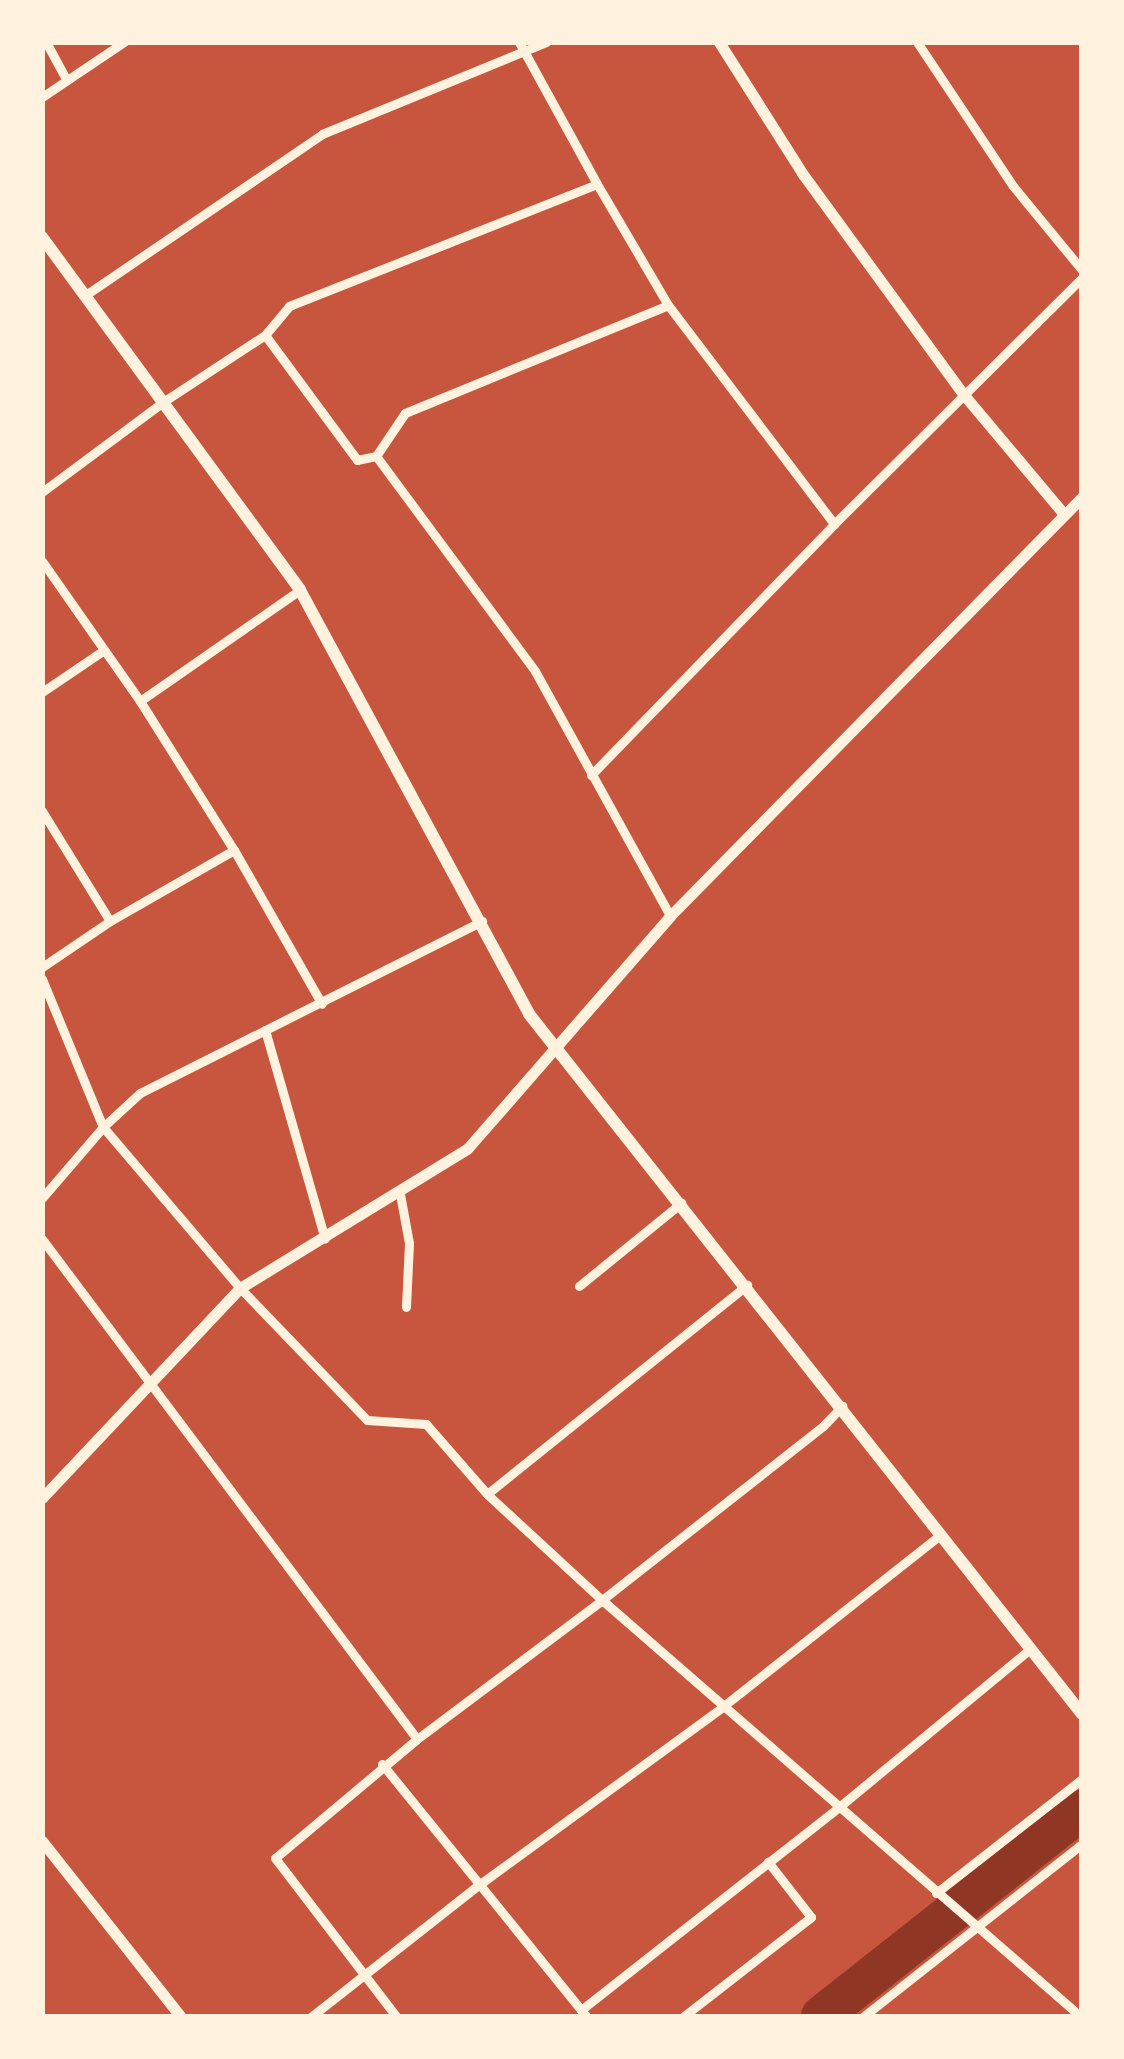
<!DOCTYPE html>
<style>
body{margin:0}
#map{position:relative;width:1124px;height:2059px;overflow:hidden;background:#c8553d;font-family:"Noto Sans",sans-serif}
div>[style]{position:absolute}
.river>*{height:40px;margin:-20px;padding:0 20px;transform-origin:20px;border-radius:20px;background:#8f3625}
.minor>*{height:9px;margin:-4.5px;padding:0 4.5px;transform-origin:4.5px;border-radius:4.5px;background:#fff3e0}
.tertiary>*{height:11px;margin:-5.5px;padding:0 5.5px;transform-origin:5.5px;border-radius:5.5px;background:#fff3e0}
.secondary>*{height:12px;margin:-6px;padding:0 6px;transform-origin:6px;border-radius:6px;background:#fff3e0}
span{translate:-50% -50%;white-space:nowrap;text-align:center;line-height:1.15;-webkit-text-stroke:9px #fff3e0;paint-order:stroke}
.frame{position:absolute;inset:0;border:45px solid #fff3e0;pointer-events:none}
</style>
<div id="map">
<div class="river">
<div style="left:821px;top:2016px;width:333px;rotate:-38.3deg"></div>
</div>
<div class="minor">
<div style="left:46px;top:42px;width:42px;rotate:61.6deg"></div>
<div style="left:519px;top:42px;width:162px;rotate:61.2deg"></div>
<div style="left:917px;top:42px;width:173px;rotate:56.3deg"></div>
<div style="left:1013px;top:186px;width:109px;rotate:50.6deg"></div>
<div style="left:42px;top:97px;width:99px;rotate:-33.9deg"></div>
<div style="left:87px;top:294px;width:284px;rotate:-34.2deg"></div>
<div style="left:322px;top:134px;width:242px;rotate:-22.3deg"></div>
<div style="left:265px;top:335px;width:155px;rotate:53.6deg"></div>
<div style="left:357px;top:460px;width:19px;rotate:-12deg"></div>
<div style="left:376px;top:456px;width:267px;rotate:53.5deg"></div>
<div style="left:535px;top:671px;width:280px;rotate:61.1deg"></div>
<div style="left:376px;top:456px;width:52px;rotate:-56deg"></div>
<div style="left:405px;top:413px;width:284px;rotate:-22.3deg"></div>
<div style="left:42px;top:492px;width:151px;rotate:-36.6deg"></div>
<div style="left:163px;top:402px;width:122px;rotate:-33.3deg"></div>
<div style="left:265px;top:335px;width:38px;rotate:-50deg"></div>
<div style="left:289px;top:306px;width:331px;rotate:-21.6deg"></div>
<div style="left:597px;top:184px;width:140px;rotate:59.6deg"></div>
<div style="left:668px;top:305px;width:275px;rotate:52.8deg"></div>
<div style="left:834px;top:524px;width:349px;rotate:-44.8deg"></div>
<div style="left:42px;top:561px;width:171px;rotate:55deg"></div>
<div style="left:140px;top:701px;width:176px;rotate:57.8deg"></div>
<div style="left:234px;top:850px;width:143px;rotate:150.2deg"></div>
<div style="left:110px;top:921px;width:82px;rotate:145.9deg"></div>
<div style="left:42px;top:692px;width:75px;rotate:-34.1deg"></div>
<div style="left:140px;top:701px;width:195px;rotate:-34.8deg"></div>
<div style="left:591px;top:775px;width:349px;rotate:-45.9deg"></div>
<div style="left:42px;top:811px;width:129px;rotate:58.3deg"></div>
<div style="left:234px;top:850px;width:177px;rotate:60.3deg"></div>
<div style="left:42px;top:979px;width:160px;rotate:67.6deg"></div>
<div style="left:103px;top:1127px;width:211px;rotate:49.6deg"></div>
<div style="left:240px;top:1288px;width:183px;rotate:46.1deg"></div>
<div style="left:367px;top:1420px;width:59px;rotate:3.9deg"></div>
<div style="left:426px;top:1424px;width:93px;rotate:48.9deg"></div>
<div style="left:487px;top:1494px;width:156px;rotate:42.7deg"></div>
<div style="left:602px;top:1600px;width:634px;rotate:41.03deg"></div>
<div style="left:265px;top:1030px;width:217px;rotate:74deg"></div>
<div style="left:400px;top:1194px;width:50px;rotate:79.6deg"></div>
<div style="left:409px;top:1243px;width:64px;rotate:92.7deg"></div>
<div style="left:42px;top:1198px;width:94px;rotate:-49.3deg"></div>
<div style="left:103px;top:1127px;width:50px;rotate:-42.6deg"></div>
<div style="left:140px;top:1093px;width:383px;rotate:-26.7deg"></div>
<div style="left:42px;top:1239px;width:625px;rotate:53.13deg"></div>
<div style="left:417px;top:1739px;width:185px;rotate:140deg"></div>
<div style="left:275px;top:1858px;width:199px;rotate:52.6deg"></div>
<div style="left:579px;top:1286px;width:132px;rotate:-39.1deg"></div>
<div style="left:487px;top:1494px;width:334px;rotate:-38.8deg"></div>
<div style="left:417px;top:1739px;width:231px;rotate:-36.9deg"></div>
<div style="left:602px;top:1600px;width:281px;rotate:-38.2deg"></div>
<div style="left:823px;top:1426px;width:28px;rotate:-46deg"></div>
<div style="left:382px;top:1764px;width:324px;rotate:51deg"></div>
<div style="left:936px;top:1893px;width:185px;rotate:-38deg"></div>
<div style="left:581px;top:2010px;width:328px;rotate:-38.2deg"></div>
<div style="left:839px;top:1807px;width:248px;rotate:-39.6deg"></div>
<div style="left:312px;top:2016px;width:214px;rotate:-38.2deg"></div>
<div style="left:480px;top:1884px;width:298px;rotate:-36.1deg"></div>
<div style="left:721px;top:1708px;width:280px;rotate:-38.3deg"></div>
<div style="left:684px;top:2016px;width:161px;rotate:-37.9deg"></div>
<div style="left:811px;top:1917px;width:70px;rotate:-128deg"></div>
<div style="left:864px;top:2016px;width:278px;rotate:-38.3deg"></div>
</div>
<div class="tertiary">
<div style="left:719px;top:42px;width:155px;rotate:57.6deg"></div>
<div style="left:802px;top:173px;width:275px;rotate:53.9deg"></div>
<div style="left:964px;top:395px;width:155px;rotate:50deg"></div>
<div style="left:42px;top:1498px;width:289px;rotate:-46.7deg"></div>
<div style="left:240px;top:1288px;width:266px;rotate:-31.5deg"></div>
<div style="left:467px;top:1149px;width:309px;rotate:-48.9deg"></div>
<div style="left:670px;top:916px;width:588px;rotate:-45.48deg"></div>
<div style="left:42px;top:1841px;width:223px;rotate:51.7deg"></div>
</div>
<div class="secondary">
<div style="left:42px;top:237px;width:437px;rotate:53.8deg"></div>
<div style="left:300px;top:590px;width:482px;rotate:61.6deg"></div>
<div style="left:529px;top:1014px;width:892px;rotate:51.69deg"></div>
</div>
<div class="frame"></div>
</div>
